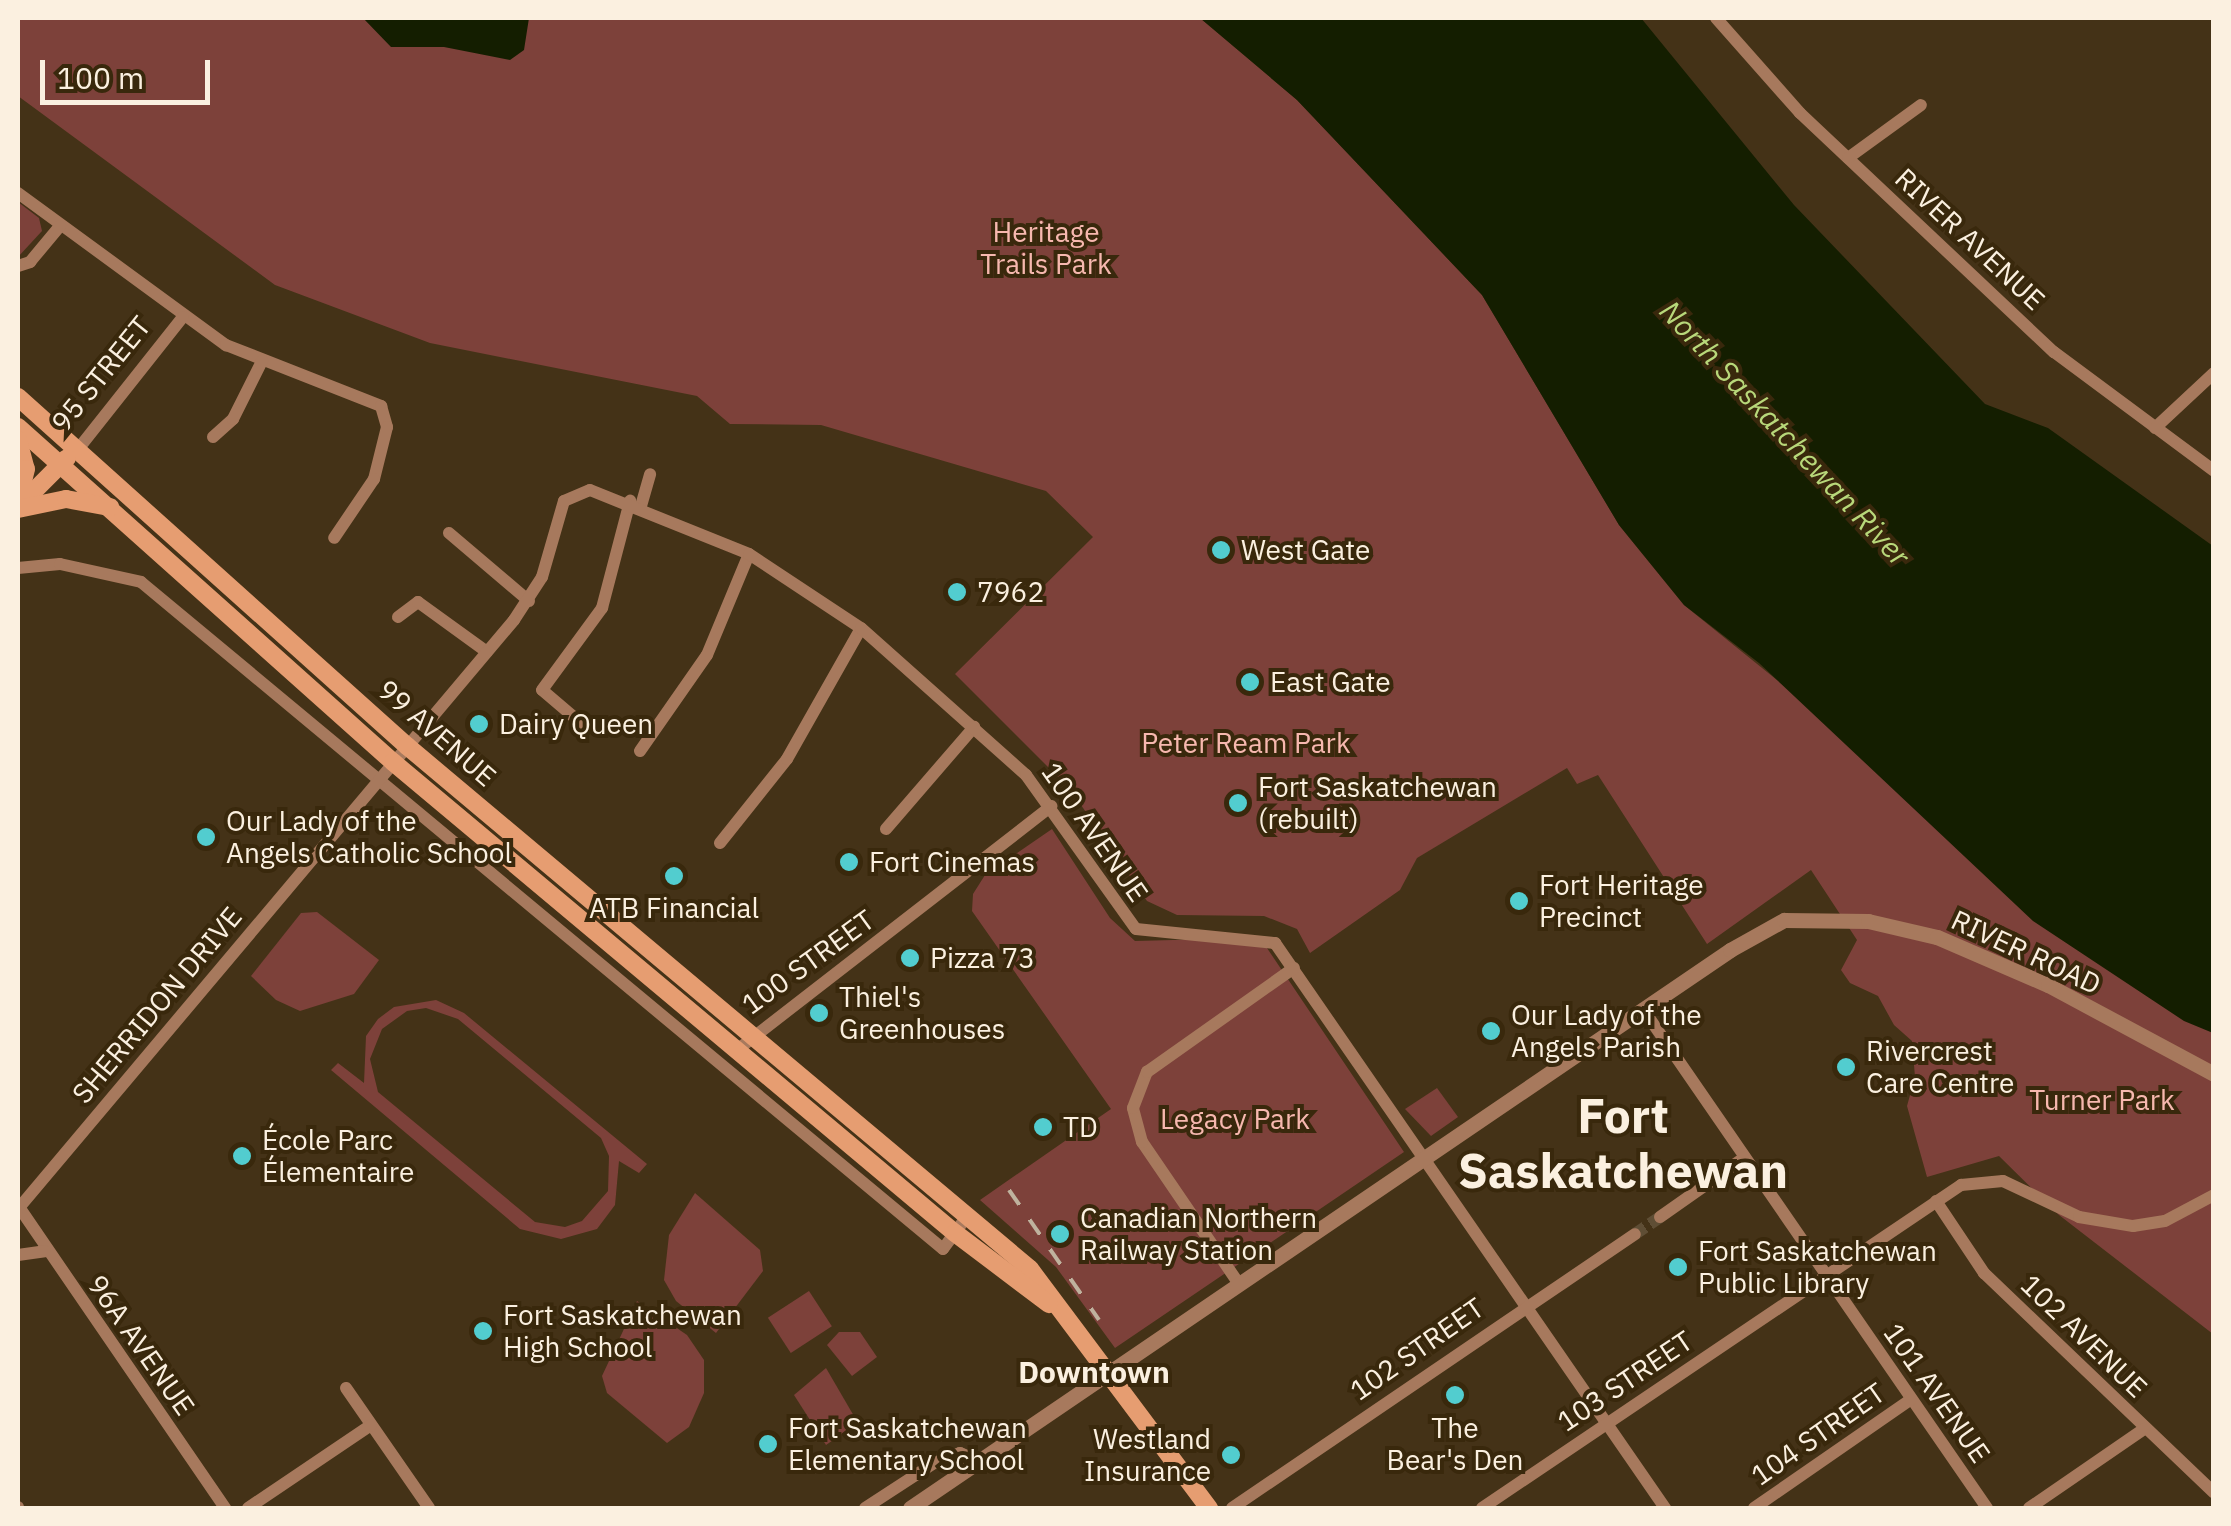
<!DOCTYPE html>
<meta charset="utf-8">
<style>
body{margin:0}
#map{position:relative;width:2231px;height:1526px;overflow:hidden;background:#443217;font-family:"IBM Plex Sans",sans-serif}
div>[style]{position:absolute}
.green>*{inset:0;background:#7d413a;transform-origin:0 0}
.water>*{inset:0;background:#141e00}
.minor-tunnel>*{height:12px;margin-top:-6px;transform-origin:0;background:repeating-linear-gradient(90deg,#5f4e35 0 12px,transparent 0 18px)}
.minor>*{height:12px;margin:-6px;padding:0 6px;transform-origin:6px;border-radius:6px;background:#a7795d}
.tertiary>*{height:15px;margin:-7.5px;padding:0 7.5px;transform-origin:7.5px;border-radius:7.5px;background:#a7795d}
.secondary>*{height:18px;margin:-9px;padding:0 9px;transform-origin:9px;border-radius:9px;background:#e69d71}
.rail>*{height:4px;margin-top:-2px;transform-origin:0;background:repeating-linear-gradient(90deg,#bfb29e 0 18px,transparent 0 36px)}
.dots>*{width:28px;height:28px;translate:-50% -50%;box-sizing:border-box;border:5px solid #39280c;border-radius:50%}
span{translate:-50% -50%;white-space:nowrap;text-align:center;line-height:1.15;-webkit-text-stroke:8px #39280c;paint-order:stroke}
.park-label{font-size:28px;color:#f7b8af}
.street-label{font-size:28px;color:#fbf0e0}
.poi-label{font-size:28px;color:#fbf0e0}
.left{translate:0 -50%;text-align:left}
.right{translate:-100% -50%;text-align:right}
.water-label{font-size:30px;color:#b8d87a;font-style:italic}
.neighbourhood-label{font-size:30px;color:#fbf0e0;font-weight:700}
.town-label{font-size:48px;color:#fbf0e0;font-weight:700}
.frame{position:absolute;inset:0;border:20px solid #fbf0e0;pointer-events:none}
.scale{position:absolute;left:40px;top:60px;width:170px;height:45px;box-sizing:border-box;border:5px solid #fbf0e0;border-top:0;padding-left:12px;font-size:30px;line-height:35px;white-space:nowrap;color:#fbf0e0;-webkit-text-stroke:8px #39280c;paint-order:stroke}
</style>
<div id="map">
<div class="green">
<div style="clip-path:polygon(18px 18px,1200px 18px,1297px 100px,1482px 295px,1619px 525px,1684px 605px,2213px 1032px,2213px 1334px,2059px 1215px,1999px 1156px,1927px 1177px,1907px 1106px,1915px 1077px,1912px 1041px,1894px 1025px,1878px 996px,1850px 983px,1841px 970px,1857px 940px,1811px 870px,1707px 944px,1598px 775px,1577px 784px,1567px 768px,1417px 858px,1400px 890px,1310px 953px,1297px 929px,1264px 916px,1177px 915px,1147px 901px,1070px 789px,955px 674px,1093px 537px,1046px 491px,821px 425px,730px 424px,697px 396px,430px 343px,275px 285px,18px 96px)"></div>
<div style="clip-path:polygon(18px 202px,39px 218px,42px 231px,18px 257px)"></div>
<div style="clip-path:polygon(1052px 829px,1110px 918px,1135px 941px,1211px 939px,1267px 948px,1404px 1152px,1115px 1348px,1056px 1267px,980px 1200px,1111px 1109px,972px 911px,973px 894px,985px 875px)"></div>
<div style="clip-path:polygon(317px 912px,379px 960px,354px 994px,300px 1011px,276px 1000px,251px 976px,301px 913px)"></div>
<div style="clip-path:polygon(evenodd,436px 1000px,464px 1013px,647px 1164px,639px 1173px,619px 1161px,615px 1205px,597px 1229px,561px 1239px,520px 1229px,331px 1070px,338px 1063px,364px 1083px,366px 1036px,378px 1019px,394px 1007px,436px 1000px,426px 1008px,458px 1019px,601px 1138px,609px 1156px,608px 1191px,582px 1221px,565px 1227px,535px 1222px,378px 1092px,370px 1059px,382px 1029px,407px 1011px,426px 1008px)"></div>
<div style="clip-path:polygon(1437px 1088px,1458px 1117px,1431px 1136px,1405px 1109px)"></div>
<div style="clip-path:polygon(695px 1193px,760px 1250px,763px 1271px,716px 1333px,676px 1301px,664px 1280px,669px 1235px)"></div>
<div style="left:809px;top:1291px;width:42px;height:49px;rotate:57deg"></div>
<div style="clip-path:polygon(637px 1301px,687px 1335px,704px 1360px,704px 1393px,689px 1427px,667px 1443px,607px 1393px,602px 1376px)"></div>
<div style="clip-path:polygon(839px 1332px,860px 1332px,877px 1357px,852px 1376px,827px 1345px)"></div>
<div style="clip-path:polygon(826px 1368px,858px 1423px,826px 1445px,794px 1395px)"></div>
</div>
<div class="water">
<div style="clip-path:polygon(363px 18px,529px 18px,524px 50px,510px 60px,444px 47px,391px 47px)"></div>
<div style="clip-path:polygon(1200px 18px,1641px 18px,1794px 205px,1985px 404px,2048px 428px,2213px 546px,2213px 1033px,2184px 1021px,2033px 921px,1759px 663px,1684px 605px,1619px 525px,1482px 295px,1297px 100px)"></div>
</div>
<div class="minor-tunnel">
<div style="left:1635px;top:1234px;width:30px;rotate:-34deg"></div>
</div>
<div class="minor">
<div style="left:1716px;top:18px;width:127px;rotate:48.5deg"></div>
<div style="left:1800px;top:113px;width:349px;rotate:43.3deg"></div>
<div style="left:2054px;top:352px;width:199px;rotate:36.6deg"></div>
<div style="left:1848px;top:158px;width:90px;rotate:-36deg"></div>
<div style="left:18px;top:193px;width:258px;rotate:36.2deg"></div>
<div style="left:226px;top:345px;width:167px;rotate:21.5deg"></div>
<div style="left:381px;top:406px;width:22px;rotate:74deg"></div>
<div style="left:387px;top:427px;width:54px;rotate:104deg"></div>
<div style="left:374px;top:479px;width:71px;rotate:124.1deg"></div>
<div style="left:18px;top:266px;width:13px;rotate:-18deg"></div>
<div style="left:30px;top:262px;width:47px;rotate:-50.2deg"></div>
<div style="left:2155px;top:428px;width:81px;rotate:-43deg"></div>
<div style="left:213px;top:437px;width:27px;rotate:-42deg"></div>
<div style="left:233px;top:419px;width:65px;rotate:-63.4deg"></div>
<div style="left:79px;top:448px;width:167px;rotate:-51.6deg"></div>
<div style="left:641px;top:506px;width:33px;rotate:-74deg"></div>
<div style="left:449px;top:533px;width:105px;rotate:40.4deg"></div>
<div style="left:18px;top:568px;width:42px;rotate:-5.4deg"></div>
<div style="left:60px;top:564px;width:83px;rotate:12.5deg"></div>
<div style="left:141px;top:582px;width:1043px;rotate:39.75deg"></div>
<div style="left:943px;top:1249px;width:42px;rotate:-53.7deg"></div>
<div style="left:398px;top:617px;width:25px;rotate:-37deg"></div>
<div style="left:418px;top:602px;width:85px;rotate:35.9deg"></div>
<div style="left:582px;top:724px;width:52px;rotate:-139.6deg"></div>
<div style="left:542px;top:690px;width:102px;rotate:-53.8deg"></div>
<div style="left:602px;top:608px;width:111px;rotate:-75.3deg"></div>
<div style="left:640px;top:751px;width:117px;rotate:-55.1deg"></div>
<div style="left:707px;top:655px;width:109px;rotate:-67.4deg"></div>
<div style="left:886px;top:829px;width:135px;rotate:-49.2deg"></div>
<div style="left:720px;top:843px;width:107px;rotate:-51.4deg"></div>
<div style="left:787px;top:759px;width:150px;rotate:-60.5deg"></div>
<div style="left:1643px;top:1009px;width:606px;rotate:55.42deg"></div>
<div style="left:737px;top:1050px;width:398px;rotate:-37.8deg"></div>
<div style="left:1936px;top:1201px;width:87px;rotate:56.3deg"></div>
<div style="left:1984px;top:1273px;width:318px;rotate:43.7deg"></div>
<div style="left:19px;top:1207px;width:365px;rotate:55.6deg"></div>
<div style="left:18px;top:1209px;width:770px;rotate:-49.9deg"></div>
<div style="left:514px;top:620px;width:51px;rotate:-56.9deg"></div>
<div style="left:542px;top:577px;width:79px;rotate:-73.9deg"></div>
<div style="left:564px;top:501px;width:28px;rotate:-23deg"></div>
<div style="left:590px;top:490px;width:171px;rotate:21.9deg"></div>
<div style="left:749px;top:554px;width:134px;rotate:33.5deg"></div>
<div style="left:861px;top:628px;width:221px;rotate:41.7deg"></div>
<div style="left:1026px;top:775px;width:189px;rotate:54.5deg"></div>
<div style="left:1136px;top:929px;width:140px;rotate:5.8deg"></div>
<div style="left:1275px;top:943px;width:687px;rotate:55.38deg"></div>
<div style="left:1660px;top:1217px;width:103px;rotate:-35.1deg"></div>
<div style="left:18px;top:1255px;width:27px;rotate:-8deg"></div>
<div style="left:1239px;top:1284px;width:172px;rotate:-124.3deg"></div>
<div style="left:1142px;top:1142px;width:35px;rotate:-105deg"></div>
<div style="left:1133px;top:1108px;width:39px;rotate:-69deg"></div>
<div style="left:1147px;top:1072px;width:180px;rotate:-35.3deg"></div>
<div style="left:346px;top:1388px;width:146px;rotate:55.3deg"></div>
<div style="left:18px;top:1507px;width:1px;rotate:90deg"></div>
<div style="left:248px;top:1508px;width:148px;rotate:-34deg"></div>
<div style="left:865px;top:1508px;width:82px;rotate:-33.1deg"></div>
<div style="left:934px;top:1463px;width:28px;rotate:-21deg"></div>
<div style="left:960px;top:1453px;width:22px;rotate:22deg"></div>
<div style="left:1232px;top:1508px;width:487px;rotate:-34.2deg"></div>
<div style="left:1482px;top:1508px;width:578px;rotate:-33.99deg"></div>
<div style="left:1961px;top:1185px;width:42px;rotate:-5.4deg"></div>
<div style="left:2003px;top:1181px;width:84px;rotate:25.3deg"></div>
<div style="left:2079px;top:1217px;width:55px;rotate:9.5deg"></div>
<div style="left:2133px;top:1226px;width:32px;rotate:-9deg"></div>
<div style="left:2165px;top:1221px;width:55px;rotate:-28deg"></div>
<div style="left:1754px;top:1508px;width:190px;rotate:-34.7deg"></div>
<div style="left:2029px;top:1508px;width:140px;rotate:-34.5deg"></div>
</div>
<div class="tertiary">
<div style="left:910px;top:1508px;width:992px;rotate:-34.23deg"></div>
<div style="left:1730px;top:950px;width:62px;rotate:-29.1deg"></div>
<div style="left:1784px;top:920px;width:84px;rotate:0.7deg"></div>
<div style="left:1868px;top:921px;width:71px;rotate:13.1deg"></div>
<div style="left:1937px;top:937px;width:121px;rotate:23.4deg"></div>
<div style="left:2048px;top:985px;width:188px;rotate:28.2deg"></div>
</div>
<div class="secondary">
<div style="left:18px;top:397px;width:523px;rotate:41.9deg"></div>
<div style="left:407px;top:746px;width:813px;rotate:40.01deg"></div>
<div style="left:1030px;top:1269px;width:299px;rotate:53.2deg"></div>
<div style="left:18px;top:427px;width:503px;rotate:41.78deg"></div>
<div style="left:393px;top:762px;width:733px;rotate:39.97deg"></div>
<div style="left:955px;top:1233px;width:118px;rotate:37.1deg"></div>
<div style="left:18px;top:440px;width:30px;rotate:75deg"></div>
<div style="left:26px;top:469px;width:33px;rotate:104deg"></div>
<div style="left:18px;top:507px;width:69px;rotate:-45deg"></div>
<div style="left:18px;top:509px;width:49px;rotate:-11.8deg"></div>
<div style="left:66px;top:499px;width:45px;rotate:10.3deg"></div>
</div>
<div class="rail">
<div style="left:1009px;top:1190px;width:158px;rotate:55.3deg"></div>
</div>
<div class="dots">
<div style="left:1221px;top:550px;background:#52cdcf"></div>
<div style="left:957px;top:592px;background:#52cdcf"></div>
<div style="left:1250px;top:682px;background:#52cdcf"></div>
<div style="left:479px;top:724px;background:#52cdcf"></div>
<div style="left:1238px;top:803px;background:#52cdcf"></div>
<div style="left:206px;top:837px;background:#52cdcf"></div>
<div style="left:849px;top:862px;background:#52cdcf"></div>
<div style="left:674px;top:876px;background:#52cdcf"></div>
<div style="left:1519px;top:901px;background:#52cdcf"></div>
<div style="left:910px;top:958px;background:#52cdcf"></div>
<div style="left:819px;top:1013px;background:#52cdcf"></div>
<div style="left:1491px;top:1031px;background:#52cdcf"></div>
<div style="left:1846px;top:1067px;background:#52cdcf"></div>
<div style="left:1043px;top:1127px;background:#52cdcf"></div>
<div style="left:242px;top:1156px;background:#52cdcf"></div>
<div style="left:1060px;top:1234px;background:#52cdcf"></div>
<div style="left:1678px;top:1267px;background:#52cdcf"></div>
<div style="left:483px;top:1331px;background:#52cdcf"></div>
<div style="left:1455px;top:1395px;background:#52cdcf"></div>
<div style="left:768px;top:1444px;background:#52cdcf"></div>
<div style="left:1231px;top:1455px;background:#52cdcf"></div>
</div>
<div class="park-label">
<span style="left:1046px;top:248px">Heritage<br>Trails Park</span>
<span style="left:1246px;top:743px">Peter Ream Park</span>
<span style="left:2102px;top:1100px">Turner Park</span>
<span style="left:1235px;top:1119px">Legacy Park</span>
</div>
<div class="street-label">
<span style="left:1970px;top:239px;rotate:43deg">RIVER AVENUE</span>
<span style="left:101px;top:374px;rotate:-51deg">95 STREET</span>
<span style="left:437px;top:733px;rotate:41deg">99 AVENUE</span>
<span style="left:1095px;top:832px;rotate:55deg">100 AVENUE</span>
<span style="left:2026px;top:952px;rotate:25deg">RIVER ROAD</span>
<span style="left:808px;top:962px;rotate:-36deg">100 STREET</span>
<span style="left:157px;top:1005px;rotate:-50deg">SHERRIDON DRIVE</span>
<span style="left:2084px;top:1336px;rotate:44deg">102 AVENUE</span>
<span style="left:141px;top:1345px;rotate:55deg">96A AVENUE</span>
<span style="left:1417px;top:1349px;rotate:-35deg">102 STREET</span>
<span style="left:1625px;top:1381px;rotate:-34deg">103 STREET</span>
<span style="left:1937px;top:1393px;rotate:55deg">101 AVENUE</span>
<span style="left:1818px;top:1434px;rotate:-35deg">104 STREET</span>
</div>
<div class="poi-label">
<span class="left" style="left:1241px;top:550px">West Gate</span>
<span class="left" style="left:977px;top:592px">7962</span>
<span class="left" style="left:1270px;top:682px">East Gate</span>
<span class="left" style="left:499px;top:724px">Dairy Queen</span>
<span class="left" style="left:1258px;top:803px">Fort Saskatchewan<br>(rebuilt)</span>
<span class="left" style="left:226px;top:837px">Our Lady of the<br>Angels Catholic School</span>
<span class="left" style="left:869px;top:862px">Fort Cinemas</span>
<span class="left" style="left:1539px;top:901px">Fort Heritage<br>Precinct</span>
<span style="left:674px;top:908px">ATB Financial</span>
<span class="left" style="left:930px;top:958px">Pizza 73</span>
<span class="left" style="left:839px;top:1013px">Thiel's<br>Greenhouses</span>
<span class="left" style="left:1511px;top:1031px">Our Lady of the<br>Angels Parish</span>
<span class="left" style="left:1866px;top:1067px">Rivercrest<br>Care Centre</span>
<span class="left" style="left:1063px;top:1127px">TD</span>
<span class="left" style="left:262px;top:1156px">École Parc<br>Élementaire</span>
<span class="left" style="left:1080px;top:1234px">Canadian Northern<br>Railway Station</span>
<span class="left" style="left:1698px;top:1267px">Fort Saskatchewan<br>Public Library</span>
<span class="left" style="left:503px;top:1331px">Fort Saskatchewan<br>High School</span>
<span class="left" style="left:788px;top:1444px">Fort Saskatchewan<br>Elementary School</span>
<span style="left:1455px;top:1444px">The<br>Bear's Den</span>
<span class="right" style="left:1211px;top:1455px">Westland<br>Insurance</span>
</div>
<div class="water-label">
<span style="left:1785px;top:433px;rotate:47deg">North Saskatchewan River</span>
</div>
<div class="neighbourhood-label">
<span style="left:1094px;top:1372px">Downtown</span>
</div>
<div class="town-label">
<span style="left:1623px;top:1143px">Fort<br>Saskatchewan</span>
</div>
<div class="frame"></div>
<div class="scale">100 m</div>
</div>
